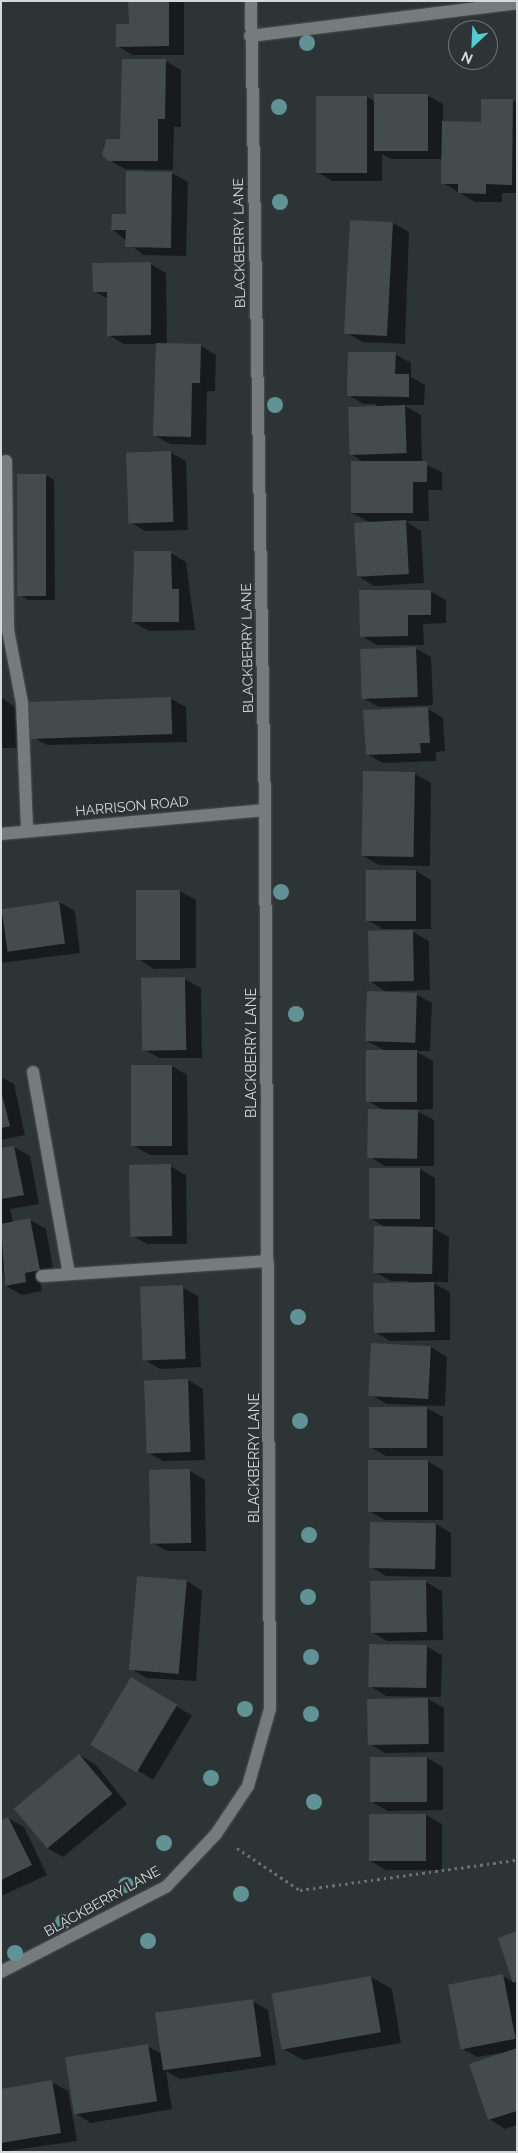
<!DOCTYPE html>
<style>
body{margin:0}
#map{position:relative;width:518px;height:2153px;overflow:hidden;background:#2d3435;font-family:Raleway,sans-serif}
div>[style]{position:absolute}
.shadow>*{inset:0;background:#0007;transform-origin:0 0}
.building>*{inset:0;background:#434b4b;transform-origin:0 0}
.path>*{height:3px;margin-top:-1.5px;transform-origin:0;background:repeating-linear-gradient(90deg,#6b7172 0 2.5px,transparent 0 6.5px)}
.roads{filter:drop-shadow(0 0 1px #4b5151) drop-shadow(0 0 1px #4b5151)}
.minor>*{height:12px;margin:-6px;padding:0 6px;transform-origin:6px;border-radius:6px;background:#747c7c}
.trees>*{width:16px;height:16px;margin:-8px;border-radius:50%;background:#619396}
span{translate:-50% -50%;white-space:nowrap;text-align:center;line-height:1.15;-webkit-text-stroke:5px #2d3435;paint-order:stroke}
.street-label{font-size:14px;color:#d5d9da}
.frame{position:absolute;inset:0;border:2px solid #d5d9da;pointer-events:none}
.north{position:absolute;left:448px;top:20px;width:50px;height:50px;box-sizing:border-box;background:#2d3435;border:1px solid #707677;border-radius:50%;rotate:205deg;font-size:14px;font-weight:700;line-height:20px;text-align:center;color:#d5d9da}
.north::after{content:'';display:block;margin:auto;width:18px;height:22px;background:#51ccd2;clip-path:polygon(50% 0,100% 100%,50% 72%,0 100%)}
</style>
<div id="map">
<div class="shadow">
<div style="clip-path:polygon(130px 1px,184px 1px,184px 55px,133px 55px,117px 46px,130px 25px)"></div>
<div style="clip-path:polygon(166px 61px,181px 70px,181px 127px,174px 127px,173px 170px,125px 169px,109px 160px,103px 146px,107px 141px,122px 141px)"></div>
<div style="clip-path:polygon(427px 95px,443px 104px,443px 123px,482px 123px,512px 100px,517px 103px,517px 193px,502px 193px,502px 202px,475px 202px,443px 183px,443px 159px,391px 159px,382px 154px,382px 181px,332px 181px,317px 172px,367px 97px,376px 102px)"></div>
<div style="clip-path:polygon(172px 173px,188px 182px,186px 256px,143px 255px,112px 229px)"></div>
<div style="clip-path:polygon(393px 223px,409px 232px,405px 344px,363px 342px,347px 333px)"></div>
<div style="clip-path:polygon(150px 264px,166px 273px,167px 345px,201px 346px,216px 355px,215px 391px,207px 391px,206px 445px,170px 444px,154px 435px,157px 344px,124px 344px,108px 335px,108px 299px,94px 291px)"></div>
<div style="clip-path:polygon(395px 354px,411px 363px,411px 377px,425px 385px,424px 405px,403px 405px,421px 415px,422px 463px,442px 472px,442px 490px,428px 490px,429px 521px,405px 521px,421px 531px,424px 583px,374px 586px,358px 576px,371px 523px,352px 513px,365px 463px,350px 454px,377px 404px,364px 404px,348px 395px)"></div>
<div style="clip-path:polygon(170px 452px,186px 461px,188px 530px,145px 531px,130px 522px)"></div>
<div style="clip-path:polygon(19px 475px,46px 475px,54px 480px,55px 600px,28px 600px,20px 595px)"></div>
<div style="clip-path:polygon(171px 553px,186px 562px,195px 630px,149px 631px,133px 622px)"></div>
<div style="clip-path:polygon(430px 591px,446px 600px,446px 623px,423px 624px,424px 645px,377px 645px,361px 636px)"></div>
<div style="clip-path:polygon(415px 648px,431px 657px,433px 705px,379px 707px,363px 698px)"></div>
<div style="clip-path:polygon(1px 697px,17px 709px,19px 748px,1px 748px)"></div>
<div style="clip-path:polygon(170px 698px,186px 707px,187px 742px,47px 745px,31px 736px)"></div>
<div style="clip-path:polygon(428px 709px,443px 718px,445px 751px,436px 752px,436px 761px,383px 763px,367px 754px)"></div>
<div style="clip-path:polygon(364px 773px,415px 774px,431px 783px,430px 866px,379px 865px,363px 856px)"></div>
<div style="clip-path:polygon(416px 871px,431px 880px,431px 929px,383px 929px,367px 920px)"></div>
<div style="clip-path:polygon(180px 891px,196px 900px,196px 968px,154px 969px,138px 959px)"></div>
<div style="clip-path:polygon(59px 902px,75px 911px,80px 953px,1px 963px,1px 909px)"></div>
<div style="clip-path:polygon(369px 932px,413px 932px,429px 941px,430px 990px,385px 991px,370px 981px)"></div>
<div style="clip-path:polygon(185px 979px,201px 988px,202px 1058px,159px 1058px,143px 1049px)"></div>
<div style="clip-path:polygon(416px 994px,432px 1003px,430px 1051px,415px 1051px,433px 1061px,433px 1109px,415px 1110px,434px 1120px,434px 1166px,385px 1166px,370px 1157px,385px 1111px,368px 1101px,386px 1051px,367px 1041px)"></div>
<div style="clip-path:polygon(172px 1066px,187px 1075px,188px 1155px,150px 1155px,134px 1146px)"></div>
<div style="clip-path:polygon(1px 1077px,14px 1084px,25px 1135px,1px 1140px)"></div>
<div style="clip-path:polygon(14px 1147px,30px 1156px,39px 1204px,10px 1209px,13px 1223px,30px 1220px,46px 1229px,55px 1279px,40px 1281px,42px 1291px,22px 1295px,6px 1286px,1px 1264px,1px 1150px)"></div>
<div style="clip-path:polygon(170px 1166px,186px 1175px,187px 1244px,147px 1244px,131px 1235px)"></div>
<div style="clip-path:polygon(420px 1169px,435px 1178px,435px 1227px,431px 1227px,449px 1237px,448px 1282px,431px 1282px,450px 1292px,450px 1340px,390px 1341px,375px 1332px,408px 1281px,391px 1281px,375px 1272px,387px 1228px,370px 1218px)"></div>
<div style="clip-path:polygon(182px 1287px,198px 1296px,201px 1367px,160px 1369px,145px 1360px)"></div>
<div style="clip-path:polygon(431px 1347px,447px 1357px,445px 1406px,387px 1404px,371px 1395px)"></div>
<div style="clip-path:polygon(188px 1380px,203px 1389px,205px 1460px,163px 1461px,147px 1452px)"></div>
<div style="clip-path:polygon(427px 1408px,443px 1417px,443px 1456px,386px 1456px,370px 1447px)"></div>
<div style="clip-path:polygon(427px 1461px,443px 1470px,443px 1520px,385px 1520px,369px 1511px)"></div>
<div style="clip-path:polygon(190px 1471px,205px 1480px,206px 1551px,167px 1551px,151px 1542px)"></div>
<div style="clip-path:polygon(436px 1524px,451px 1533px,451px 1577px,386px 1576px,371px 1567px)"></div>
<div style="clip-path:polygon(187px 1581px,202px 1591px,196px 1681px,147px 1678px,131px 1669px)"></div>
<div style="clip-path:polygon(371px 1582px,426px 1582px,442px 1591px,443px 1640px,387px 1641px,372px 1632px)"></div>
<div style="clip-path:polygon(426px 1646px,442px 1655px,441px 1697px,386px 1696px,370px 1686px)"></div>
<div style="left:131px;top:1679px;width:71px;height:75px;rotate:31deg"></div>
<div style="clip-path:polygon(428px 1699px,444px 1708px,444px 1752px,385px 1753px,370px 1744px)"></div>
<div style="clip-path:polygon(79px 1755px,95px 1764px,127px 1804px,63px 1857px,47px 1848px)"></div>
<div style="clip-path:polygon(427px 1758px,443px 1767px,443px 1810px,388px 1811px,372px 1802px)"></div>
<div style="clip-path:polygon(426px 1815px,442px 1824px,442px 1870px,386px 1870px,370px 1861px)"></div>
<div style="clip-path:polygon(8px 1818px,24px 1827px,47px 1875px,1px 1896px,1px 1821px)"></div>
<div style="clip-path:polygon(517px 1932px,517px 2125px,505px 2129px,489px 2119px,501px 2053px,477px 2057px,461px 2048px,503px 1976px,515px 1983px,499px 1938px)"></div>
<div style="clip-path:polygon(371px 1977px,392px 1989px,401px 2043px,303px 2060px,282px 2048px)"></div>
<div style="clip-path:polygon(252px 2001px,268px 2010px,276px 2065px,180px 2079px,166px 2071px,172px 2109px,91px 2123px,75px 2113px,147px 2046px,162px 2054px)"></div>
<div style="clip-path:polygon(52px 2082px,68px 2091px,77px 2141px,1px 2152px,1px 2091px)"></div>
</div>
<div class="building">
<div style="clip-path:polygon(128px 1px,169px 1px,169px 46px,116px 47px,116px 24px,129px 24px)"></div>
<div style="clip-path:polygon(122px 59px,166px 59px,165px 119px,158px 119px,158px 161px,108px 161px,102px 155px,106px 139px,120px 139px)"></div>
<div style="left:374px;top:94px;width:54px;height:57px"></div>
<div style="left:316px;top:96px;width:51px;height:77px"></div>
<div style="clip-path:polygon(481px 99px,513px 99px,512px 185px,486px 184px,486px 194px,458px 193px,458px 184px,441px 184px,442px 121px,481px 122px)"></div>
<div style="clip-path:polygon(126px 171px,172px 172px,171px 248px,125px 247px,126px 230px,111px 230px,112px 214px,126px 214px)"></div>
<div style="left:350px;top:220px;width:43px;height:114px;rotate:3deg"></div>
<div style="clip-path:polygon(151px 262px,151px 335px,107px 336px,107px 292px,93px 292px,92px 263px)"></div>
<div style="clip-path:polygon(156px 343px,201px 344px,200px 383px,192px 383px,191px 437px,153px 436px)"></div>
<div style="clip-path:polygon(348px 352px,396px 352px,395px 374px,409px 374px,409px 397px,347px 396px)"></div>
<div style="left:405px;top:405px;width:48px;height:57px;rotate:88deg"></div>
<div style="left:171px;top:451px;width:71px;height:45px;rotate:88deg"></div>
<div style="clip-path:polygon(351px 461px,427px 461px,427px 482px,413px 482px,413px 513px,351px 513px)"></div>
<div style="left:17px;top:474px;width:29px;height:122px"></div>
<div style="left:406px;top:520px;width:54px;height:52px;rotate:87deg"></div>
<div style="clip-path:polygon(134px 551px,171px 551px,172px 589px,179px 589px,179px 622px,132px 622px)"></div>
<div style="clip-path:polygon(359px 590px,431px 590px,431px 615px,408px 615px,408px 636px,360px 637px)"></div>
<div style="left:416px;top:647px;width:50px;height:56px;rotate:88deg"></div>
<div style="left:171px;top:697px;width:37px;height:142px;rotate:88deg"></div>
<div style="clip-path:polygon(428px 707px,430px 743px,420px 743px,421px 753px,366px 755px,363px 710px)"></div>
<div style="left:363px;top:771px;width:52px;height:85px;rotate:1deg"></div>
<div style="left:366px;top:870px;width:50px;height:51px"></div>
<div style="left:136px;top:890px;width:44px;height:70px"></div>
<div style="left:59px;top:901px;width:43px;height:58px;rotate:82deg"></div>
<div style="left:413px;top:930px;width:51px;height:45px;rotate:89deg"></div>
<div style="left:185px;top:977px;width:73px;height:44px;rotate:89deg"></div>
<div style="left:367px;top:991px;width:50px;height:50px;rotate:2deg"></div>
<div style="left:366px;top:1050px;width:51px;height:52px"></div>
<div style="left:172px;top:1065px;width:81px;height:41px;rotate:90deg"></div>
<div style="clip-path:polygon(1px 1091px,10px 1126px,1px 1128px)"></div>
<div style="left:368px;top:1109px;width:50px;height:49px;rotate:1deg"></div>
<div style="clip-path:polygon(14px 1146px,24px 1195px,1px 1199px,1px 1148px)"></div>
<div style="left:171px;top:1164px;width:72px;height:42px;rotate:89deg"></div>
<div style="left:369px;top:1168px;width:51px;height:51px"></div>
<div style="clip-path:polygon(30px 1218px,40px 1270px,25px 1273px,26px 1282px,5px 1286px,1px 1224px)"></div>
<div style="left:374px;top:1226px;width:59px;height:47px;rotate:1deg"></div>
<div style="left:434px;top:1282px;width:50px;height:61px;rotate:89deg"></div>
<div style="left:183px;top:1285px;width:74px;height:43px;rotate:88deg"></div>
<div style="left:371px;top:1343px;width:60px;height:53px;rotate:3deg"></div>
<div style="left:188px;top:1379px;width:73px;height:44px;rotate:88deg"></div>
<div style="left:369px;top:1407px;width:58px;height:41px"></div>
<div style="left:368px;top:1460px;width:60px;height:52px"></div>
<div style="left:190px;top:1469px;width:74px;height:41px;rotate:89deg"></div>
<div style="left:370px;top:1522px;width:66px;height:46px;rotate:1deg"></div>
<div style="left:137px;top:1576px;width:50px;height:94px;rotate:5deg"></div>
<div style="left:426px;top:1580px;width:52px;height:56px;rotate:89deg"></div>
<div style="left:369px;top:1644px;width:58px;height:43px;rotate:1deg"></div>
<div style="left:131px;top:1677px;width:54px;height:79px;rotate:31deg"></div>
<div style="left:428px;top:1698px;width:46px;height:61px;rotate:89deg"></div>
<div style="left:79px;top:1754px;width:52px;height:85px;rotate:50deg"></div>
<div style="left:370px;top:1757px;width:57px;height:45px"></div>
<div style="left:369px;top:1814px;width:57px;height:47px"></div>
<div style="clip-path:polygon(8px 1817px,32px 1865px,1px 1880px,1px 1820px)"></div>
<div style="clip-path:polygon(517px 1931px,517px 1981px,513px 1983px,498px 1938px)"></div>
<div style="left:503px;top:1974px;width:66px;height:56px;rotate:79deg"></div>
<div style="left:371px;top:1976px;width:57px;height:101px;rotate:80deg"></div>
<div style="left:253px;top:1999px;width:58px;height:99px;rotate:82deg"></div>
<div style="left:148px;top:2044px;width:58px;height:84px;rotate:81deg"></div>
<div style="clip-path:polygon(517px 2048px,517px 2111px,488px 2120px,469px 2064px)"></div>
<div style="clip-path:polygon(52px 2080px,61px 2133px,1px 2143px,1px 2089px)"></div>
</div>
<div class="path">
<div style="left:237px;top:1848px;width:76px;rotate:33.7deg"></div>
<div style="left:300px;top:1890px;width:219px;rotate:-7.9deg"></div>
</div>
<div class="roads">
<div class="minor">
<div style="left:250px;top:36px;width:269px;rotate:-7deg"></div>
<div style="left:6px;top:461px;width:169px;rotate:89.3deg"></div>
<div style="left:8px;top:630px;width:74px;rotate:79.1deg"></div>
<div style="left:22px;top:703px;width:127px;rotate:87.7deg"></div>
<div style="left:1px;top:834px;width:265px;rotate:-5.2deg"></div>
<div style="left:33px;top:1072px;width:205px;rotate:79.9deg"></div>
<div style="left:42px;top:1276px;width:226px;rotate:-3.8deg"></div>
<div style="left:1px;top:1972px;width:186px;rotate:-27.3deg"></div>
<div style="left:166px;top:1887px;width:73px;rotate:-46.7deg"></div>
<div style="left:216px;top:1834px;width:58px;rotate:-56.3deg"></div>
<div style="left:248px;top:1786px;width:80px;rotate:-74.1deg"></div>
<div style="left:270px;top:1709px;width:899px;rotate:-90.32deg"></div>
<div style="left:265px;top:810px;width:809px;rotate:-90.99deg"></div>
</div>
</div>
<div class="trees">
<div style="left:307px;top:43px"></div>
<div style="left:279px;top:107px"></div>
<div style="left:280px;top:202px"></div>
<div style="left:275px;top:405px"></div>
<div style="left:281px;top:892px"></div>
<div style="left:296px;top:1014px"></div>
<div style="left:298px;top:1317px"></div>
<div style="left:300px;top:1421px"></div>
<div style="left:309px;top:1535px"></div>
<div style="left:308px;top:1597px"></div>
<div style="left:311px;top:1657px"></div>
<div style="left:245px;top:1709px"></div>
<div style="left:311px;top:1714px"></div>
<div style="left:211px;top:1778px"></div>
<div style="left:314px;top:1802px"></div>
<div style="left:164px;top:1843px"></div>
<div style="left:126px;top:1885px"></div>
<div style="left:241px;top:1894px"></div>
<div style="left:63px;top:1922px"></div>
<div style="left:148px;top:1941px"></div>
<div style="left:15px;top:1953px"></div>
</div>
<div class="street-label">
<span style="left:239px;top:243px;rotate:-91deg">BLACKBERRY LANE</span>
<span style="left:247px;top:648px;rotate:-91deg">BLACKBERRY LANE</span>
<span style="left:132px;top:806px;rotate:-5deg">HARRISON ROAD</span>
<span style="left:251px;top:1053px;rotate:-90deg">BLACKBERRY LANE</span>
<span style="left:254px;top:1458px;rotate:-90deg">BLACKBERRY LANE</span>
<span style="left:102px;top:1901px;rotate:-29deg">BLACKBERRY LANE</span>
</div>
<div class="frame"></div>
<div class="north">N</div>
</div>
